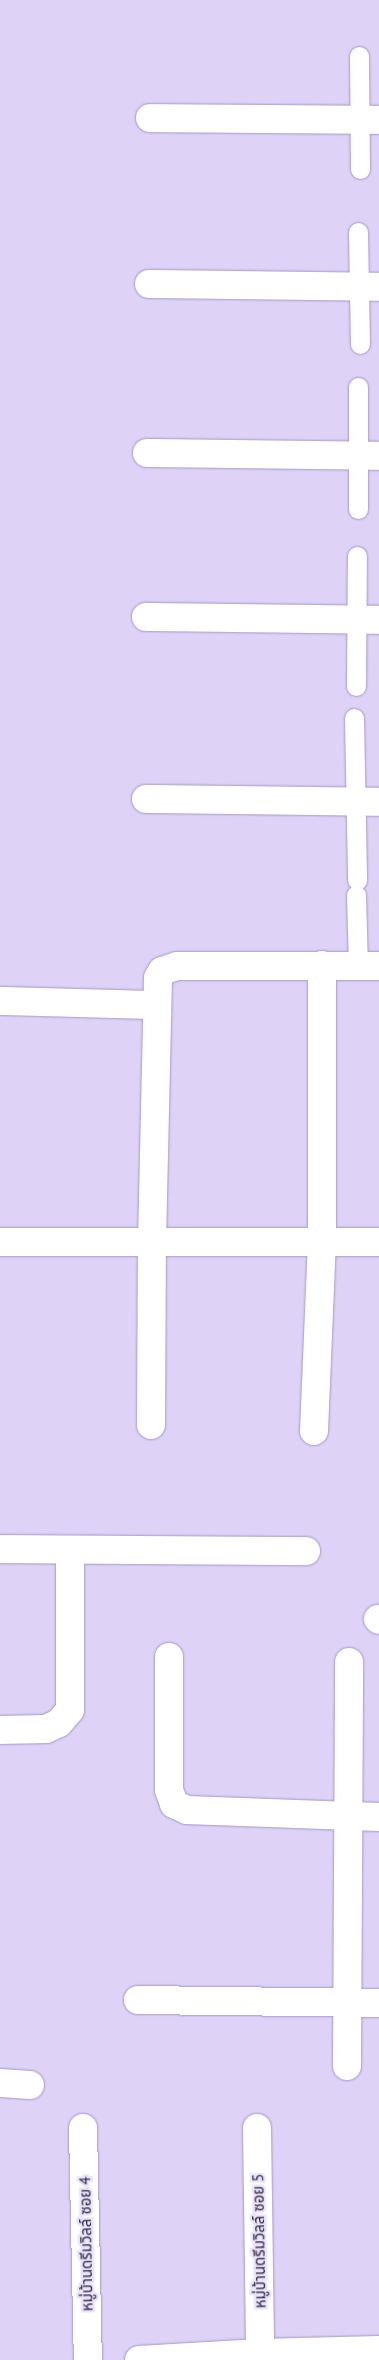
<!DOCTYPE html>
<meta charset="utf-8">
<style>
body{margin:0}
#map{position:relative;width:379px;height:2360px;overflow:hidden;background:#ded3f7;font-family:"PT Sans","Noto Sans Thai",sans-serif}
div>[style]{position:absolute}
.roads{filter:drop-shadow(0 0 1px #a897cf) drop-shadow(0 0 1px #a897cf)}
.service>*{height:19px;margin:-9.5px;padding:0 9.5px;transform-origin:9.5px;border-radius:9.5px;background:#fff}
.minor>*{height:28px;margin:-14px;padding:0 14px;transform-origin:14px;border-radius:14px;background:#fff}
span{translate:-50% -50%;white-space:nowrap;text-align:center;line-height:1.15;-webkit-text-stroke:5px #e9e3fb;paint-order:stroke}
.street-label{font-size:15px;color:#2e263d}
</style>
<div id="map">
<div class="roads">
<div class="service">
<div style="left:359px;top:56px;width:113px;rotate:89.5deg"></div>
<div style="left:358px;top:232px;width:112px;rotate:89deg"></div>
<div style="left:358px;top:509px;width:122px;rotate:-90deg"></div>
<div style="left:356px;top:686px;width:130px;rotate:-89.6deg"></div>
<div style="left:354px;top:718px;width:162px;rotate:88.9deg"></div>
<div style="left:356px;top:895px;width:71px;rotate:88.4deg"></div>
</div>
<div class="minor">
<div style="left:150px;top:118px;width:229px;rotate:0.5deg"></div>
<div style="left:149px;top:284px;width:230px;rotate:0.7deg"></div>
<div style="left:147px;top:453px;width:232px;rotate:0.7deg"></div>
<div style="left:146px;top:617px;width:233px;rotate:0.7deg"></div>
<div style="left:146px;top:799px;width:233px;rotate:0.7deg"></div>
<div style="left:0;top:1001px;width:157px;rotate:1.5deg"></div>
<div style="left:0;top:1242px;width:379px"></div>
<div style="left:151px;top:1425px;width:183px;rotate:-89.7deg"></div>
<div style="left:152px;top:1242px;width:264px;rotate:-88.7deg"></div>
<div style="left:158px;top:978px;width:8px;rotate:-60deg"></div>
<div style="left:162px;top:971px;width:16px;rotate:-18deg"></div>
<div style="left:177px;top:966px;width:202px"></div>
<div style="left:314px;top:1431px;width:190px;rotate:-87.6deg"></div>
<div style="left:322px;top:1241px;width:276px;rotate:-90deg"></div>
<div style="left:0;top:1549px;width:306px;rotate:0.4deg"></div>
<div style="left:378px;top:1619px;width:1px;rotate:45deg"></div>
<div style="left:169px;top:1657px;width:133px;rotate:90deg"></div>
<div style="left:169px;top:1790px;width:15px;rotate:70deg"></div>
<div style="left:174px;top:1804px;width:14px;rotate:25deg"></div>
<div style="left:187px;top:1810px;width:192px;rotate:2.1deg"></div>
<div style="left:0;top:1730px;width:46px;rotate:-1.2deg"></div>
<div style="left:46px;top:1729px;width:14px;rotate:-25deg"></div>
<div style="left:59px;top:1723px;width:17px;rotate:-50deg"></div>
<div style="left:70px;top:1710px;width:159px;rotate:-90deg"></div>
<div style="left:138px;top:2000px;width:241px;rotate:0.7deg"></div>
<div style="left:347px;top:2066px;width:404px;rotate:-89.7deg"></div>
<div style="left:0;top:2083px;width:30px;rotate:4deg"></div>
<div style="left:83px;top:2128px;width:232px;rotate:88.8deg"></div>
<div style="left:257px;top:2128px;width:225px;rotate:89.2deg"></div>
<div style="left:139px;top:2360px;width:121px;rotate:-3.3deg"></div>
<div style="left:260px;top:2353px;width:119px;rotate:-1.4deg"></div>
</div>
</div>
<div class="street-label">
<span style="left:259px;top:2241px;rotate:-91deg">หมู่บ้านดรีมวิลล์ ซอย 5</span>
<span style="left:86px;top:2244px;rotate:-91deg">หมู่บ้านดรีมวิลล์ ซอย 4</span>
</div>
</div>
